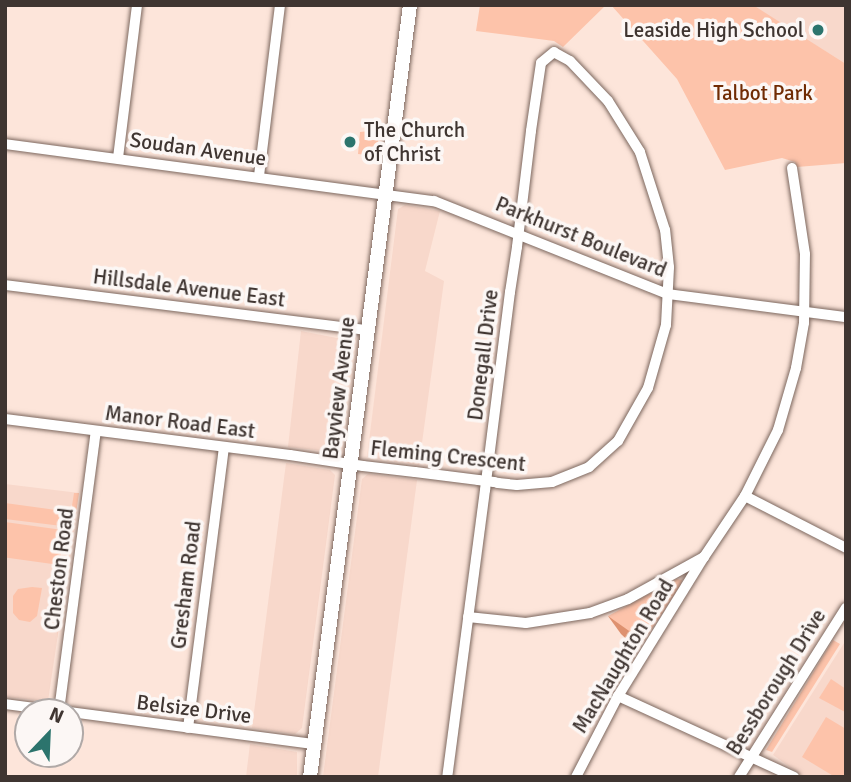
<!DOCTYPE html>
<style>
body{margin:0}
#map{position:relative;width:851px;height:782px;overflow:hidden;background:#fde5da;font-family:Signika,sans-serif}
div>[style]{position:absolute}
.built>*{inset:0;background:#f8d8cb}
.green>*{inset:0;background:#fdc3aa;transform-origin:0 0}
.forest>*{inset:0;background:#de916f}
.roads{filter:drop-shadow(0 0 2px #7c675e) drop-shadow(0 0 2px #7c675e)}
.street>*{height:10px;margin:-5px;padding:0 5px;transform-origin:5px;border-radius:5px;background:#fff}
.secondary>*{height:14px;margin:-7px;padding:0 7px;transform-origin:7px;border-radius:7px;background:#fff}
.dots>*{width:19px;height:19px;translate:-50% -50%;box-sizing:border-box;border:4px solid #fcf7f5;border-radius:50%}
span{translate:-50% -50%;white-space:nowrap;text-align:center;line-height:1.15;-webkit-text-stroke:7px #fcf7f5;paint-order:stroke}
.poi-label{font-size:21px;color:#3f3531}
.right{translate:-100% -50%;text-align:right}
.left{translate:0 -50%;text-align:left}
.park-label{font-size:21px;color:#702b03}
.street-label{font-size:21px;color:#3f3531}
.frame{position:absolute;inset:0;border:7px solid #3f3531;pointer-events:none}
.north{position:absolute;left:14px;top:698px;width:70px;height:70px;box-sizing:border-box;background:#fcf7f5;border:2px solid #b0a9a7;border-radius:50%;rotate:23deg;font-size:19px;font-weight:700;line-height:28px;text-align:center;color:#3f3531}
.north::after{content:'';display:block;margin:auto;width:24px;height:32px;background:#2c746d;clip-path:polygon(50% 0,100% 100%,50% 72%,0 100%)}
</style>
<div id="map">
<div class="built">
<div style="clip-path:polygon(846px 5px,846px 64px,753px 6px,753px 5px)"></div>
<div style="clip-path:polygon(405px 205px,440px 211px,425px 271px,444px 281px,419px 465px,367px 457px,398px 209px)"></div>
<div style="clip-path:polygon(301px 331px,352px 341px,339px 443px,334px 452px,288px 447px)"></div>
<div style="clip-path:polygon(286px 463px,330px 470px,335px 475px,302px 728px,295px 734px,252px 728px)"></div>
<div style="clip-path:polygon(368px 474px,417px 480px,378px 777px,323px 777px,362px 479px)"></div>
<div style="clip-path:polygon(5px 484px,79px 493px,48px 701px,5px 697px)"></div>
<div style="clip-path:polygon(846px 640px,846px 777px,804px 777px,773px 755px)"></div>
<div style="clip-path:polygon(250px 744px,297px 752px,297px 777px,246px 777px)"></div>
</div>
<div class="green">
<div style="clip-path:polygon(480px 5px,606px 5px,563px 47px,554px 41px,476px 31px)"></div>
<div style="clip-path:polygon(611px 5px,753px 5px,846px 64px,846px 163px,797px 167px,795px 162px,782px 158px,725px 170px,677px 79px)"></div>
<div style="clip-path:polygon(379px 130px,377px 156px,358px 154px,360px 132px)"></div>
<div style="clip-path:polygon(74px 493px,79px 493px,57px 639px,70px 527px,5px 519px,5px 503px,71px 512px)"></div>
<div style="left:5px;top:522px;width:60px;height:35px;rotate:8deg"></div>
<div style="clip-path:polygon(677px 579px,682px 580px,681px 585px,638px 650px,608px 616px)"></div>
<div style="clip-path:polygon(32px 587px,42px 588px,37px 616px,30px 622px,19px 620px,13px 613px,13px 596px,18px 589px)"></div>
<div style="clip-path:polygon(833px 640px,840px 644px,772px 752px,766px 750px)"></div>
<div style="clip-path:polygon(831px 679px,846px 689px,845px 712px,819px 698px)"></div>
<div style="clip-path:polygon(826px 717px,846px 729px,846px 777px,835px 777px,802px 757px)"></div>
</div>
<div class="forest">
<div style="clip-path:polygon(608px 616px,639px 638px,638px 650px,621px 634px)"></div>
</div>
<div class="roads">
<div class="street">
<div style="left:5px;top:144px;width:433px;rotate:7.6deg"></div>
<div style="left:434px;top:201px;width:252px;rotate:21.7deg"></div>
<div style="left:668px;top:294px;width:179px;rotate:7.4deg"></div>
<div style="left:118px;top:158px;width:154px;rotate:-82.9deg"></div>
<div style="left:259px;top:176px;width:172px;rotate:-83deg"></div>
<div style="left:5px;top:285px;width:366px;rotate:7.1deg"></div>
<div style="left:5px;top:419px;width:287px;rotate:7.2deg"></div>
<div style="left:290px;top:455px;width:74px;rotate:8.6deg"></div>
<div style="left:363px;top:466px;width:52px;rotate:6.6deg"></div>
<div style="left:415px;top:472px;width:64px;rotate:7.2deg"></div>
<div style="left:478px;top:480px;width:16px;rotate:7deg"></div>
<div style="left:494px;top:482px;width:4px;rotate:14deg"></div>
<div style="left:498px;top:483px;width:19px;rotate:6deg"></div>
<div style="left:517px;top:485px;width:35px;rotate:-5deg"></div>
<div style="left:552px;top:482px;width:40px;rotate:-22deg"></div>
<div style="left:589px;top:467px;width:39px;rotate:-42deg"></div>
<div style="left:618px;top:441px;width:61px;rotate:-60.5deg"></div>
<div style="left:648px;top:388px;width:66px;rotate:-74.1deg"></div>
<div style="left:666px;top:325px;width:58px;rotate:-87deg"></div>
<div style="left:669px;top:267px;width:37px;rotate:-96deg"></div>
<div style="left:665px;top:230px;width:82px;rotate:-107.8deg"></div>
<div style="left:640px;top:152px;width:60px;rotate:-122.1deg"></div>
<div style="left:608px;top:101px;width:55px;rotate:-133.5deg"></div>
<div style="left:570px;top:61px;width:18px;rotate:-151deg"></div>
<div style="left:554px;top:52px;width:17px;rotate:140deg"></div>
<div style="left:541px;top:63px;width:69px;rotate:98.4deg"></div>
<div style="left:531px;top:131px;width:117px;rotate:96.9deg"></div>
<div style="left:517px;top:247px;width:46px;rotate:98.8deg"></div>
<div style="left:510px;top:292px;width:191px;rotate:97.2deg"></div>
<div style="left:486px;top:481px;width:9px;rotate:96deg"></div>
<div style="left:485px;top:490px;width:290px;rotate:97.5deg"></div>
<div style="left:745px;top:496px;width:114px;rotate:27.2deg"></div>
<div style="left:468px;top:617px;width:58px;rotate:5.9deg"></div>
<div style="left:526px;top:623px;width:65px;rotate:-8.9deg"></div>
<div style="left:590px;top:613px;width:40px;rotate:-20.2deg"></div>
<div style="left:628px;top:599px;width:87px;rotate:-28.9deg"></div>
<div style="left:704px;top:557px;width:73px;rotate:-56.1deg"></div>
<div style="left:745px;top:496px;width:74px;rotate:-63.4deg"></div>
<div style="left:778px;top:430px;width:65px;rotate:-73.8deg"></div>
<div style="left:796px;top:368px;width:46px;rotate:-79.9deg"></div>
<div style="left:804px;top:323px;width:69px;rotate:-89.2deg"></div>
<div style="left:805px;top:254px;width:87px;rotate:-98.6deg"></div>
<div style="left:618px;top:696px;width:194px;rotate:24.7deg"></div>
<div style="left:5px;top:704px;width:62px;rotate:7.5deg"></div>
<div style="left:59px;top:711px;width:282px;rotate:-82.5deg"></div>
<div style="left:70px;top:712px;width:246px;rotate:7.5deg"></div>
<div style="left:188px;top:728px;width:283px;rotate:-82.7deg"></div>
<div style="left:576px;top:777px;width:91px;rotate:-62.6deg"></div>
<div style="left:618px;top:696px;width:163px;rotate:-58.3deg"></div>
<div style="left:739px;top:777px;width:200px;rotate:-57.7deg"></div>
</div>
<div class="secondary">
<div style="left:310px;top:777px;width:778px;rotate:-82.62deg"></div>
</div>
</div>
<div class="dots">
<div style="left:818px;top:30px;background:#2c746d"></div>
<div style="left:350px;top:142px;background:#2c746d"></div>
</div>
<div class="poi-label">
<span class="right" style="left:804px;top:30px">Leaside High School</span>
<span class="left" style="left:364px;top:142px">The Church<br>of Christ</span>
</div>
<div class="park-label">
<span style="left:763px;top:93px">Talbot Park</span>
</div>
<div class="street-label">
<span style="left:198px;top:149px;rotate:8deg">Soudan Avenue</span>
<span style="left:581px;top:237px;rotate:22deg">Parkhurst Boulevard</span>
<span style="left:189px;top:288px;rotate:7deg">Hillsdale Avenue East</span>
<span style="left:483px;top:355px;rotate:-83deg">Donegall Drive</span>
<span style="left:339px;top:388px;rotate:-83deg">Bayview Avenue</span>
<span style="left:180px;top:422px;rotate:7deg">Manor Road East</span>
<span style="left:448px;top:456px;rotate:6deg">Fleming Crescent</span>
<span style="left:59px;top:569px;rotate:-83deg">Cheston Road</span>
<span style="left:186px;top:585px;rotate:-83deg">Gresham Road</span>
<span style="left:623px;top:656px;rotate:-59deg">MacNaughton Road</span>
<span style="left:776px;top:682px;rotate:-58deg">Bessborough Drive</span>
<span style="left:194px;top:709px;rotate:7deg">Belsize Drive</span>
</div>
<div class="frame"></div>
<div class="north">N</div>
</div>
